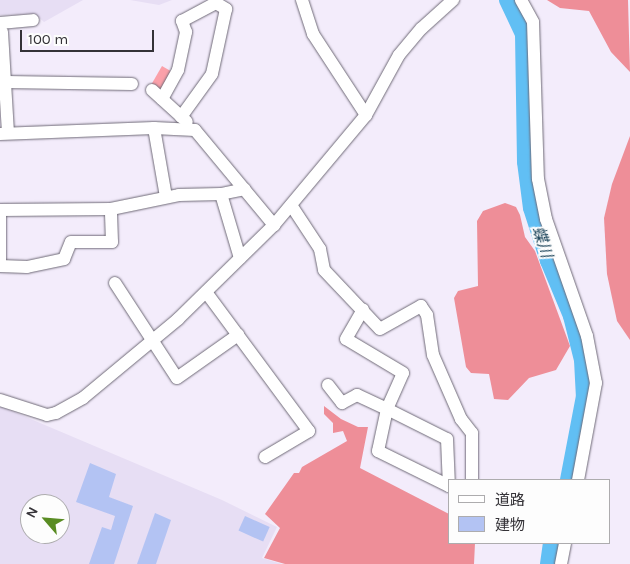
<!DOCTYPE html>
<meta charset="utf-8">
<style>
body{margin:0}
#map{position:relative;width:630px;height:564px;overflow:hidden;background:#f3ecfb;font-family:Karla,"Noto Sans JP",sans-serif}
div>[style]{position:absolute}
.built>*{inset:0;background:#e7def4}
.green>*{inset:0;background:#fba0a9}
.forest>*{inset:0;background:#ee8e98}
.river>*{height:16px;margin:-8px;padding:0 8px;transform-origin:8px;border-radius:8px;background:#61bff4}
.building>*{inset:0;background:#b3c3f3;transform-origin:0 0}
.roads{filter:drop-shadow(0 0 1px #6f6a77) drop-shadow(0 0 1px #6f6a77)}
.minor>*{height:12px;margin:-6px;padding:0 6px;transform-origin:6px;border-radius:6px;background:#fff}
span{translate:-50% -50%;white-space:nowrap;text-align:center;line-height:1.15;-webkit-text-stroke:4px #fdfdfd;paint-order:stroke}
.water-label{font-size:16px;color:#1b4359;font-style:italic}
.legend{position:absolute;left:448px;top:479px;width:162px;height:65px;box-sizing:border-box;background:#fdfdfd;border:1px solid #adacae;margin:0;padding:6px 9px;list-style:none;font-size:15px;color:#343237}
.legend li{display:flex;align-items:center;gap:10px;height:25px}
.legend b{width:25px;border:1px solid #adacae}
.north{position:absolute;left:20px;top:494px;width:50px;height:50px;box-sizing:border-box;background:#fdfdfd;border:1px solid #adacae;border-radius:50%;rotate:297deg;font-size:14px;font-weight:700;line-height:20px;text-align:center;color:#343237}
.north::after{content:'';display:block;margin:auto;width:18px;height:22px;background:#598c23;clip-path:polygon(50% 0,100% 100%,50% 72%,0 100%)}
.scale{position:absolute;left:20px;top:30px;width:134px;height:22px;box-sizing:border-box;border:2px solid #343237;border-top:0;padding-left:6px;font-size:15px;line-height:18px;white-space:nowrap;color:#343237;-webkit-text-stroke:4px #fdfdfd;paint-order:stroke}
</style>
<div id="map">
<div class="built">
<div style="clip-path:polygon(0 0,83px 0,44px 22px,35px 14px,0 15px)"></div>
<div style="clip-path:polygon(130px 0,172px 0,159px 5px)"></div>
<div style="clip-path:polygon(evenodd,0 406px,222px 500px,277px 527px,262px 558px,282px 564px,0 564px,0 406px,30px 504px,60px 504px,60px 534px,30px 534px,30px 504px)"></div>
</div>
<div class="green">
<div style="clip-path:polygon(162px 66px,174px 73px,159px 91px,151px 85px)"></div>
</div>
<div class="forest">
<div style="clip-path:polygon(547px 0,628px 0,630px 72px,611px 52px,589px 11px,560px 8px)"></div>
<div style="clip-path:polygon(630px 136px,630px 340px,617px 321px,607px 274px,604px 218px,612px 184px)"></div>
<div style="clip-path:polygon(505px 203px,516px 207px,520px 215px,525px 237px,535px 251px,570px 346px,556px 370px,529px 378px,508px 400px,494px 399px,489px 374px,471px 373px,466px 367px,454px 298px,458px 291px,478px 286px,477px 221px,483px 211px)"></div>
<div style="clip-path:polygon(324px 406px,341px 419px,358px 427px,368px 427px,360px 468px,449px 514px,449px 543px,475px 543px,474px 564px,285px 564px,264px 558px,280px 528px,265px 514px,294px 473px,299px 473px,302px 467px,347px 441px,343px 431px,333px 433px,333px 423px,324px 414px)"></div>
</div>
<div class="river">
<div style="left:507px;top:0;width:38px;rotate:65deg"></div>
<div style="left:523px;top:34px;width:128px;rotate:89.1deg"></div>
<div style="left:525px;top:162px;width:46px;rotate:82.6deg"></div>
<div style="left:531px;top:208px;width:56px;rotate:72.2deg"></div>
<div style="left:548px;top:261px;width:60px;rotate:67.3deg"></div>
<div style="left:571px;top:316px;width:45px;rotate:76deg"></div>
<div style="left:582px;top:360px;width:36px;rotate:87deg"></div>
<div style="left:584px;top:396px;width:86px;rotate:100.8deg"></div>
<div style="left:548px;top:564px;width:21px;rotate:-82deg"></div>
</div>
<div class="building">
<div style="clip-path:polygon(90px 463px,116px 474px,109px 497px,133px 506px,114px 564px,89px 564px,102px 527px,111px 530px,115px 516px,76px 502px)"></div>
<div style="clip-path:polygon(155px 513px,171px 520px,156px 564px,137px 564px)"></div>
<div style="left:245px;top:516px;width:27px;height:16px;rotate:24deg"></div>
</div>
<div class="roads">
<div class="minor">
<div style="left:302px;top:0;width:36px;rotate:72deg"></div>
<div style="left:313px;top:34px;width:97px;rotate:56.8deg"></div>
<div style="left:521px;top:0;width:25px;rotate:61deg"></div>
<div style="left:533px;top:22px;width:157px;rotate:88.2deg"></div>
<div style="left:538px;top:179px;width:41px;rotate:78.7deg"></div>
<div style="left:546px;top:219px;width:124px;rotate:70.7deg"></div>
<div style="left:587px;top:336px;width:48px;rotate:79.2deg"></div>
<div style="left:596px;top:383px;width:99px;rotate:100.5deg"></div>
<div style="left:0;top:23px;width:33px;rotate:-5deg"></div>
<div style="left:2px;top:32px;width:101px;rotate:86.6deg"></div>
<div style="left:6px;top:82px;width:126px;rotate:0.9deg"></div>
<div style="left:152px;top:90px;width:47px;rotate:42.4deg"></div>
<div style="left:162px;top:99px;width:33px;rotate:-61deg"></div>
<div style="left:178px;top:70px;width:39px;rotate:-78deg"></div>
<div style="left:186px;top:32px;width:12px;rotate:-110deg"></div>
<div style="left:182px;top:21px;width:38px;rotate:-28deg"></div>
<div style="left:216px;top:3px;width:12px;rotate:31deg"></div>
<div style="left:226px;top:9px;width:66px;rotate:102.2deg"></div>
<div style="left:212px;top:74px;width:53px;rotate:125.8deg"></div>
<div style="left:154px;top:128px;width:70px;rotate:80.1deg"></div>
<div style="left:0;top:134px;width:154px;rotate:-2.2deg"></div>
<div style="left:154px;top:128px;width:41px;rotate:2.8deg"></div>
<div style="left:195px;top:130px;width:124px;rotate:50.3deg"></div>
<div style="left:221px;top:194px;width:67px;rotate:73.5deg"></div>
<div style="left:291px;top:205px;width:53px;rotate:56.6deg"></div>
<div style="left:320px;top:249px;width:21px;rotate:79deg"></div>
<div style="left:324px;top:270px;width:81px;rotate:46.5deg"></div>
<div style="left:380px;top:329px;width:47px;rotate:-29.3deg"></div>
<div style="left:421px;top:306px;width:11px;rotate:56deg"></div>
<div style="left:427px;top:315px;width:40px;rotate:81.5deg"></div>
<div style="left:433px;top:355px;width:70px;rotate:66.4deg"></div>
<div style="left:461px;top:419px;width:18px;rotate:52deg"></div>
<div style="left:472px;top:433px;width:47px;rotate:90deg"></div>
<div style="left:0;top:210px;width:111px;rotate:-0.5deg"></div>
<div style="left:111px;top:209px;width:69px;rotate:-11.6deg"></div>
<div style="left:179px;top:195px;width:42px;rotate:-1.4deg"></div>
<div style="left:221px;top:194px;width:24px;rotate:-12deg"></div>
<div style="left:0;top:266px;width:27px;rotate:2deg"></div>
<div style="left:27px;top:267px;width:38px;rotate:-12deg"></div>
<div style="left:64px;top:259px;width:18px;rotate:-68deg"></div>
<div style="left:71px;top:242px;width:41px"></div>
<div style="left:112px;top:242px;width:33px;rotate:-92deg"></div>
<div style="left:0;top:266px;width:56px;rotate:-90deg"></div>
<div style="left:115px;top:283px;width:113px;rotate:56.9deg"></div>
<div style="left:177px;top:378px;width:75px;rotate:-35.2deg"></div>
<div style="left:206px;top:292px;width:173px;rotate:53.5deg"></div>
<div style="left:309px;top:431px;width:51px;rotate:149.4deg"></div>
<div style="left:328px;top:385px;width:23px;rotate:52deg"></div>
<div style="left:342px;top:403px;width:17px;rotate:-28deg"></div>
<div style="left:357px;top:395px;width:33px;rotate:25deg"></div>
<div style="left:387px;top:409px;width:67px;rotate:26.6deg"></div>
<div style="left:447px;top:439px;width:47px;rotate:87.6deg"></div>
<div style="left:449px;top:486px;width:79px;rotate:-153.8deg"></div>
<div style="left:378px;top:451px;width:43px;rotate:-77.9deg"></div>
<div style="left:387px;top:409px;width:39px;rotate:-66deg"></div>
<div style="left:403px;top:373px;width:66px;rotate:-149.2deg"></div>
<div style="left:346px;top:339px;width:34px;rotate:-60deg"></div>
<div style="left:0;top:400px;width:49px;rotate:17.7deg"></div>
<div style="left:47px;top:415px;width:9px;rotate:-13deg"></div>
<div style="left:56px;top:413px;width:31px;rotate:-29deg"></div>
<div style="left:83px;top:398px;width:124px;rotate:-39.7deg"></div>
<div style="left:178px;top:319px;width:134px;rotate:-44.4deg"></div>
<div style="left:274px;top:225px;width:143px;rotate:-50.1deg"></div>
<div style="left:366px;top:115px;width:68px;rotate:-61.2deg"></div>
<div style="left:399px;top:55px;width:35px;rotate:-50deg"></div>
<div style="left:422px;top:28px;width:42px;rotate:-42.1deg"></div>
<div style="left:561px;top:564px;width:21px;rotate:-79deg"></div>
</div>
</div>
<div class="water-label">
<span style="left:542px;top:242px;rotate:72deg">蝶川</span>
</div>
<ul class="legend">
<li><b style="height:6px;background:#fff"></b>道路</li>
<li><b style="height:14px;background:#b3c3f3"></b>建物</li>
</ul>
<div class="north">N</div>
<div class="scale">100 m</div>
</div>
